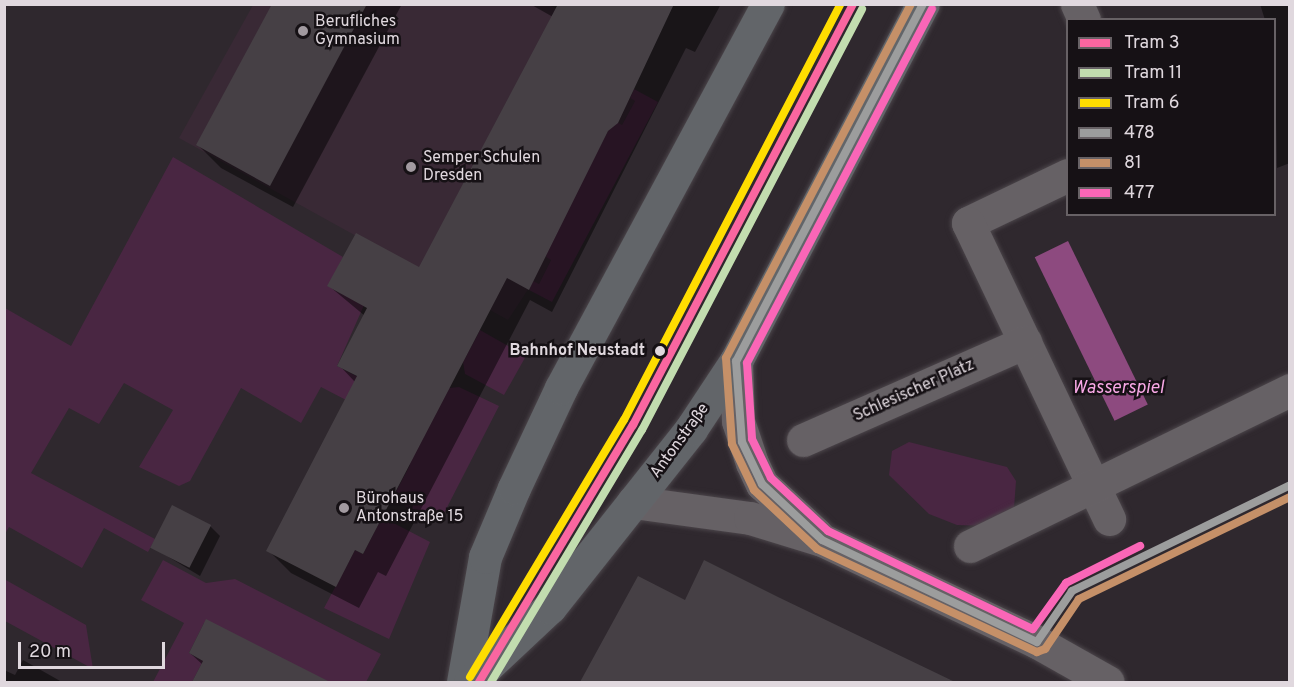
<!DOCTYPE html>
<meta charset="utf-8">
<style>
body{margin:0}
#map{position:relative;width:1294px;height:687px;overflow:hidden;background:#2f282e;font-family:Overpass,sans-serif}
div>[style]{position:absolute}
.built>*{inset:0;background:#392935}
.green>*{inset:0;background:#492642}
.water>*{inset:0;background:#8d4a7f;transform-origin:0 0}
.shadow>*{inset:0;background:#0007}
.building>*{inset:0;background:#464045;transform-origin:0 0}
.roads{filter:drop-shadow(0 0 2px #4b454a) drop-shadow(0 0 2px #4b454a)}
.minor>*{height:33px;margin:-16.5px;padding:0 16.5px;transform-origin:16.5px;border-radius:16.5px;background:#666165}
.major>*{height:33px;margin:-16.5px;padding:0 16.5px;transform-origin:16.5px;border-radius:16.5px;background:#626569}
.bus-1>*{height:8px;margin:-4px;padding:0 4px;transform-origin:4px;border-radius:4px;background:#9c9d9d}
.bus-2>*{height:8px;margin:-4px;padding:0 4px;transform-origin:4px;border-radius:4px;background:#c59068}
.bus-3>*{height:8px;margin:-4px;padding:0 4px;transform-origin:4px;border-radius:4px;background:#fa66b7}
.tram-1>*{height:8px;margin:-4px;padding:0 4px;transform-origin:4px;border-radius:4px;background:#fa66a0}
.tram-2>*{height:8px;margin:-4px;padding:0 4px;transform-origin:4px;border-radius:4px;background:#c2ddaf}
.tram-3>*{height:8px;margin:-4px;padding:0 4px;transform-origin:4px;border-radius:4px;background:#fd0}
.dots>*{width:16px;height:16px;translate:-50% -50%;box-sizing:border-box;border:3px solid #161115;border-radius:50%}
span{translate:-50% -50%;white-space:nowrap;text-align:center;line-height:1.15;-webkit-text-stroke:5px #161115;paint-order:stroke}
.poi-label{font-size:16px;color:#e0d8de}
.left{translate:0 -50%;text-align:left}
.stop-label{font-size:16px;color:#e0d8de;font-weight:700}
.right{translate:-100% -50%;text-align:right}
.street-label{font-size:16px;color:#e0d8de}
.water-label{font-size:18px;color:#f9a8e6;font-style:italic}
.frame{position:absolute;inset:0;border:6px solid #e0d8de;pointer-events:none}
.legend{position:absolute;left:1066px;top:18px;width:210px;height:198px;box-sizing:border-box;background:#161115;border:2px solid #676165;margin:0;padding:8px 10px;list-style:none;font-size:18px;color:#e0d8de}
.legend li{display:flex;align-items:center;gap:12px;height:30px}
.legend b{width:30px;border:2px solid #676165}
.scale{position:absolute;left:18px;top:642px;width:147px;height:27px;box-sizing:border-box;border:3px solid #e0d8de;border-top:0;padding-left:8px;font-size:18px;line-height:21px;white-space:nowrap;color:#e0d8de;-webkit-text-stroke:4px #161115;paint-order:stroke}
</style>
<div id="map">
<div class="built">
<div style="clip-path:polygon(253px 5px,549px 5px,647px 58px,630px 97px,635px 101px,622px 125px,609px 131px,548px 245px,551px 260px,539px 284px,533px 282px,508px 320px,179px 138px)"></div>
</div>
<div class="green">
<div style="clip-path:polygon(634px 89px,658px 102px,552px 302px,529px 290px,533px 281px,539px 284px,551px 260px,546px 257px,548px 245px,608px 131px,617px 122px,622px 125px,635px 101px,630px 98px)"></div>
<div style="clip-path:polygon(173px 157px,343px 257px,328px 286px,365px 303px,337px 366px,433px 416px,449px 388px,459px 387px,499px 406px,439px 523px,392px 499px,410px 465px,387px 453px,400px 428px,321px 387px,301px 423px,241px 388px,190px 481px,179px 486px,139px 467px,173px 410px,124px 383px,99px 424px,69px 408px,31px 473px,155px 539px,148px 552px,104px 528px,82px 568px,9px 527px,5px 534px,5px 308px,71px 346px)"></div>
<div style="clip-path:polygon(480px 330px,526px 356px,504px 395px,465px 374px,463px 362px)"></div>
<div style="clip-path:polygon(909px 442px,1007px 467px,1016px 481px,1014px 508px,984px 526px,957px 525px,929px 514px,889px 475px,892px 451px)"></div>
<div style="clip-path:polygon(382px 517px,430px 542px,389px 639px,324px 608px,355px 550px,363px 554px)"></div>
<div style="clip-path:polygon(163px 560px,206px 583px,235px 579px,381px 654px,366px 682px,320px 682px,204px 623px,189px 653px,203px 661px,192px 682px,153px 682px,184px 623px,141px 600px)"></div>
<div style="clip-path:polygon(4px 579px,86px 625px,93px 669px,5px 621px)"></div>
</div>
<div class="water">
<div style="left:1068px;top:241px;width:182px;height:37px;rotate:64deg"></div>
</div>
<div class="shadow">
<div style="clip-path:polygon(274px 4px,402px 4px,293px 207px,221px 168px,198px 145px)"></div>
<div style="clip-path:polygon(530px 4px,721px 4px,695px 52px,686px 48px,552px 312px,530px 300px,386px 576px,378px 572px,359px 608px,291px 573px,268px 550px,355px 382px,339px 365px,365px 316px,329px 286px,420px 269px,553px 17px)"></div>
<div style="clip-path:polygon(1260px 4px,1290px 4px,1290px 163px,1277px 168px,1274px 20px,1265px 20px)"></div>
<div style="clip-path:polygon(210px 526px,220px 536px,200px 576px,152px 547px)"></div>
<div style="clip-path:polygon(638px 578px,686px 602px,949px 682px,582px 682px)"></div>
<div style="clip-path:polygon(190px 653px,321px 680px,323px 682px,194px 682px,203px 665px)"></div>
<div style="clip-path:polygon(23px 660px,62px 682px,4px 682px,4px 670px,15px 675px)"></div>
</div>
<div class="building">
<div style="clip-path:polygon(272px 4px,367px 4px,270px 186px,196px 145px)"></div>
<div style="clip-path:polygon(558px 4px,674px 4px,618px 123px,608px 131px,529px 290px,507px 278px,363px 554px,355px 550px,336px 587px,266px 551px,357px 376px,337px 366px,367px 308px,327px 286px,356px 233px,419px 267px)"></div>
<div style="left:172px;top:505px;width:44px;height:48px;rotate:27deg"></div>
<div style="clip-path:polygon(704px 560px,778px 597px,955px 682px,580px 682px,638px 576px,685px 600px)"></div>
<div style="clip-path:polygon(206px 619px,330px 682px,192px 682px,203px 661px,189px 653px)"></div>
</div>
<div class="roads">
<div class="minor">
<div style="left:1077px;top:4px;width:17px;rotate:66deg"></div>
<div style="left:1068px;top:175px;width:111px;rotate:154.4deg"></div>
<div style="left:968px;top:223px;width:328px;rotate:64.5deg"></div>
<div style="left:736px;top:361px;width:60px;rotate:88.1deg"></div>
<div style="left:738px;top:421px;width:44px;rotate:71.6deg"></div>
<div style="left:752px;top:463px;width:23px;rotate:65deg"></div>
<div style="left:762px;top:484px;width:75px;rotate:42.8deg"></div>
<div style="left:803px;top:440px;width:243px;rotate:-23.8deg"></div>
<div style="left:633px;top:502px;width:118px;rotate:7.8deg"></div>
<div style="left:750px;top:518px;width:75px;rotate:17deg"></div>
<div style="left:822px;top:540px;width:238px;rotate:25.4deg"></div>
<div style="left:1037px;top:642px;width:81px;rotate:29.4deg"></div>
<div style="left:970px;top:546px;width:356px;rotate:-26deg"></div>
</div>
<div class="major">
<div style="left:463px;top:682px;width:127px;rotate:-80deg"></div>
<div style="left:485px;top:557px;width:75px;rotate:-67.2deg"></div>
<div style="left:514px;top:488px;width:110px;rotate:-64.8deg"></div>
<div style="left:561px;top:388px;width:436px;rotate:-61.7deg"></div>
<div style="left:470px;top:682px;width:110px;rotate:-43.2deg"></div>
<div style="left:550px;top:607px;width:227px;rotate:-51.6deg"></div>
<div style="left:691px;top:429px;width:82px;rotate:-56.5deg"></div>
<div style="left:736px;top:361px;width:403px;rotate:-62.4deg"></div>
</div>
</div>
<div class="bus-1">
<div style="left:923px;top:4px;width:403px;rotate:117.6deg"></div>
<div style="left:736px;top:361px;width:81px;rotate:85.8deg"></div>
<div style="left:742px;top:442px;width:47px;rotate:64.5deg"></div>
<div style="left:762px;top:484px;width:82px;rotate:43deg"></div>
<div style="left:822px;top:540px;width:238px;rotate:25.4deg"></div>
<div style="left:1037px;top:642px;width:62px;rotate:-55.5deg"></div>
<div style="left:1072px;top:591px;width:242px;rotate:-25.9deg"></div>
</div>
<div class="bus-2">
<div style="left:911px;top:4px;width:399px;rotate:117.6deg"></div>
<div style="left:726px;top:358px;width:86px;rotate:86deg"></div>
<div style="left:732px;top:444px;width:51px;rotate:64.4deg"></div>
<div style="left:754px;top:490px;width:86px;rotate:43.1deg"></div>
<div style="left:817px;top:549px;width:243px;rotate:25.1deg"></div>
<div style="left:1037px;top:652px;width:9px;rotate:-21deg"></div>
<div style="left:1045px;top:649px;width:60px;rotate:-55.8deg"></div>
<div style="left:1079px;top:599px;width:234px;rotate:-25.8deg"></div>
</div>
<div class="bus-3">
<div style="left:932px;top:9px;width:399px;rotate:117.6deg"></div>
<div style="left:747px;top:363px;width:76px;rotate:86.2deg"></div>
<div style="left:752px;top:439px;width:43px;rotate:64deg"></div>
<div style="left:771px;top:478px;width:78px;rotate:42.9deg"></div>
<div style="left:828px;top:531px;width:227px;rotate:25.6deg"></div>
<div style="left:1033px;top:629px;width:57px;rotate:-54.3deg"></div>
<div style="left:1066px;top:583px;width:83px;rotate:-26.6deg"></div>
</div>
<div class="tram-1">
<div style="left:479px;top:682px;width:300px;rotate:-59.1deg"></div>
<div style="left:633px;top:425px;width:475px;rotate:-62.4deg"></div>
</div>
<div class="tram-2">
<div style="left:491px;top:682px;width:294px;rotate:-59.1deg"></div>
<div style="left:642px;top:430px;width:475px;rotate:-62.4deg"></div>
</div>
<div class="tram-3">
<div style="left:470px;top:677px;width:300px;rotate:-59.1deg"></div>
<div style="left:624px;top:420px;width:469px;rotate:-62.5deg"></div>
</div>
<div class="dots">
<div style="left:303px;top:31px;background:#a29aa0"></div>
<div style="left:411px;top:167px;background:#a29aa0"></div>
<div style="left:660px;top:351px;background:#e0d8de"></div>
<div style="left:344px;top:508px;background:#a29aa0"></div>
</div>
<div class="poi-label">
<span class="left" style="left:315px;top:31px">Berufliches<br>Gymnasium</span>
<span class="left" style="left:423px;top:167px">Semper Schulen<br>Dresden</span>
<span class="left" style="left:356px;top:508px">Bürohaus<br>Antonstraße 15</span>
</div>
<div class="stop-label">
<span class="right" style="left:645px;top:351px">Bahnhof Neustadt</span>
</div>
<div class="street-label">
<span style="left:914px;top:391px;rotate:-24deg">Schlesischer Platz</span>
<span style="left:680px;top:441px;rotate:-54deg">Antonstraße</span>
</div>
<div class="water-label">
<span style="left:1118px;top:389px">Wasserspiel</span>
</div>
<div class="frame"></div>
<ul class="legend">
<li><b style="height:8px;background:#fa66a0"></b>Tram 3</li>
<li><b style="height:8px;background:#c2ddaf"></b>Tram 11</li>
<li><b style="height:8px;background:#fd0"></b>Tram 6</li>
<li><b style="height:8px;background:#9c9d9d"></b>478</li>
<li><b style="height:8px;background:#c59068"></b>81</li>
<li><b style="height:8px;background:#fa66b7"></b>477</li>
</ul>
<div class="scale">20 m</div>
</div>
